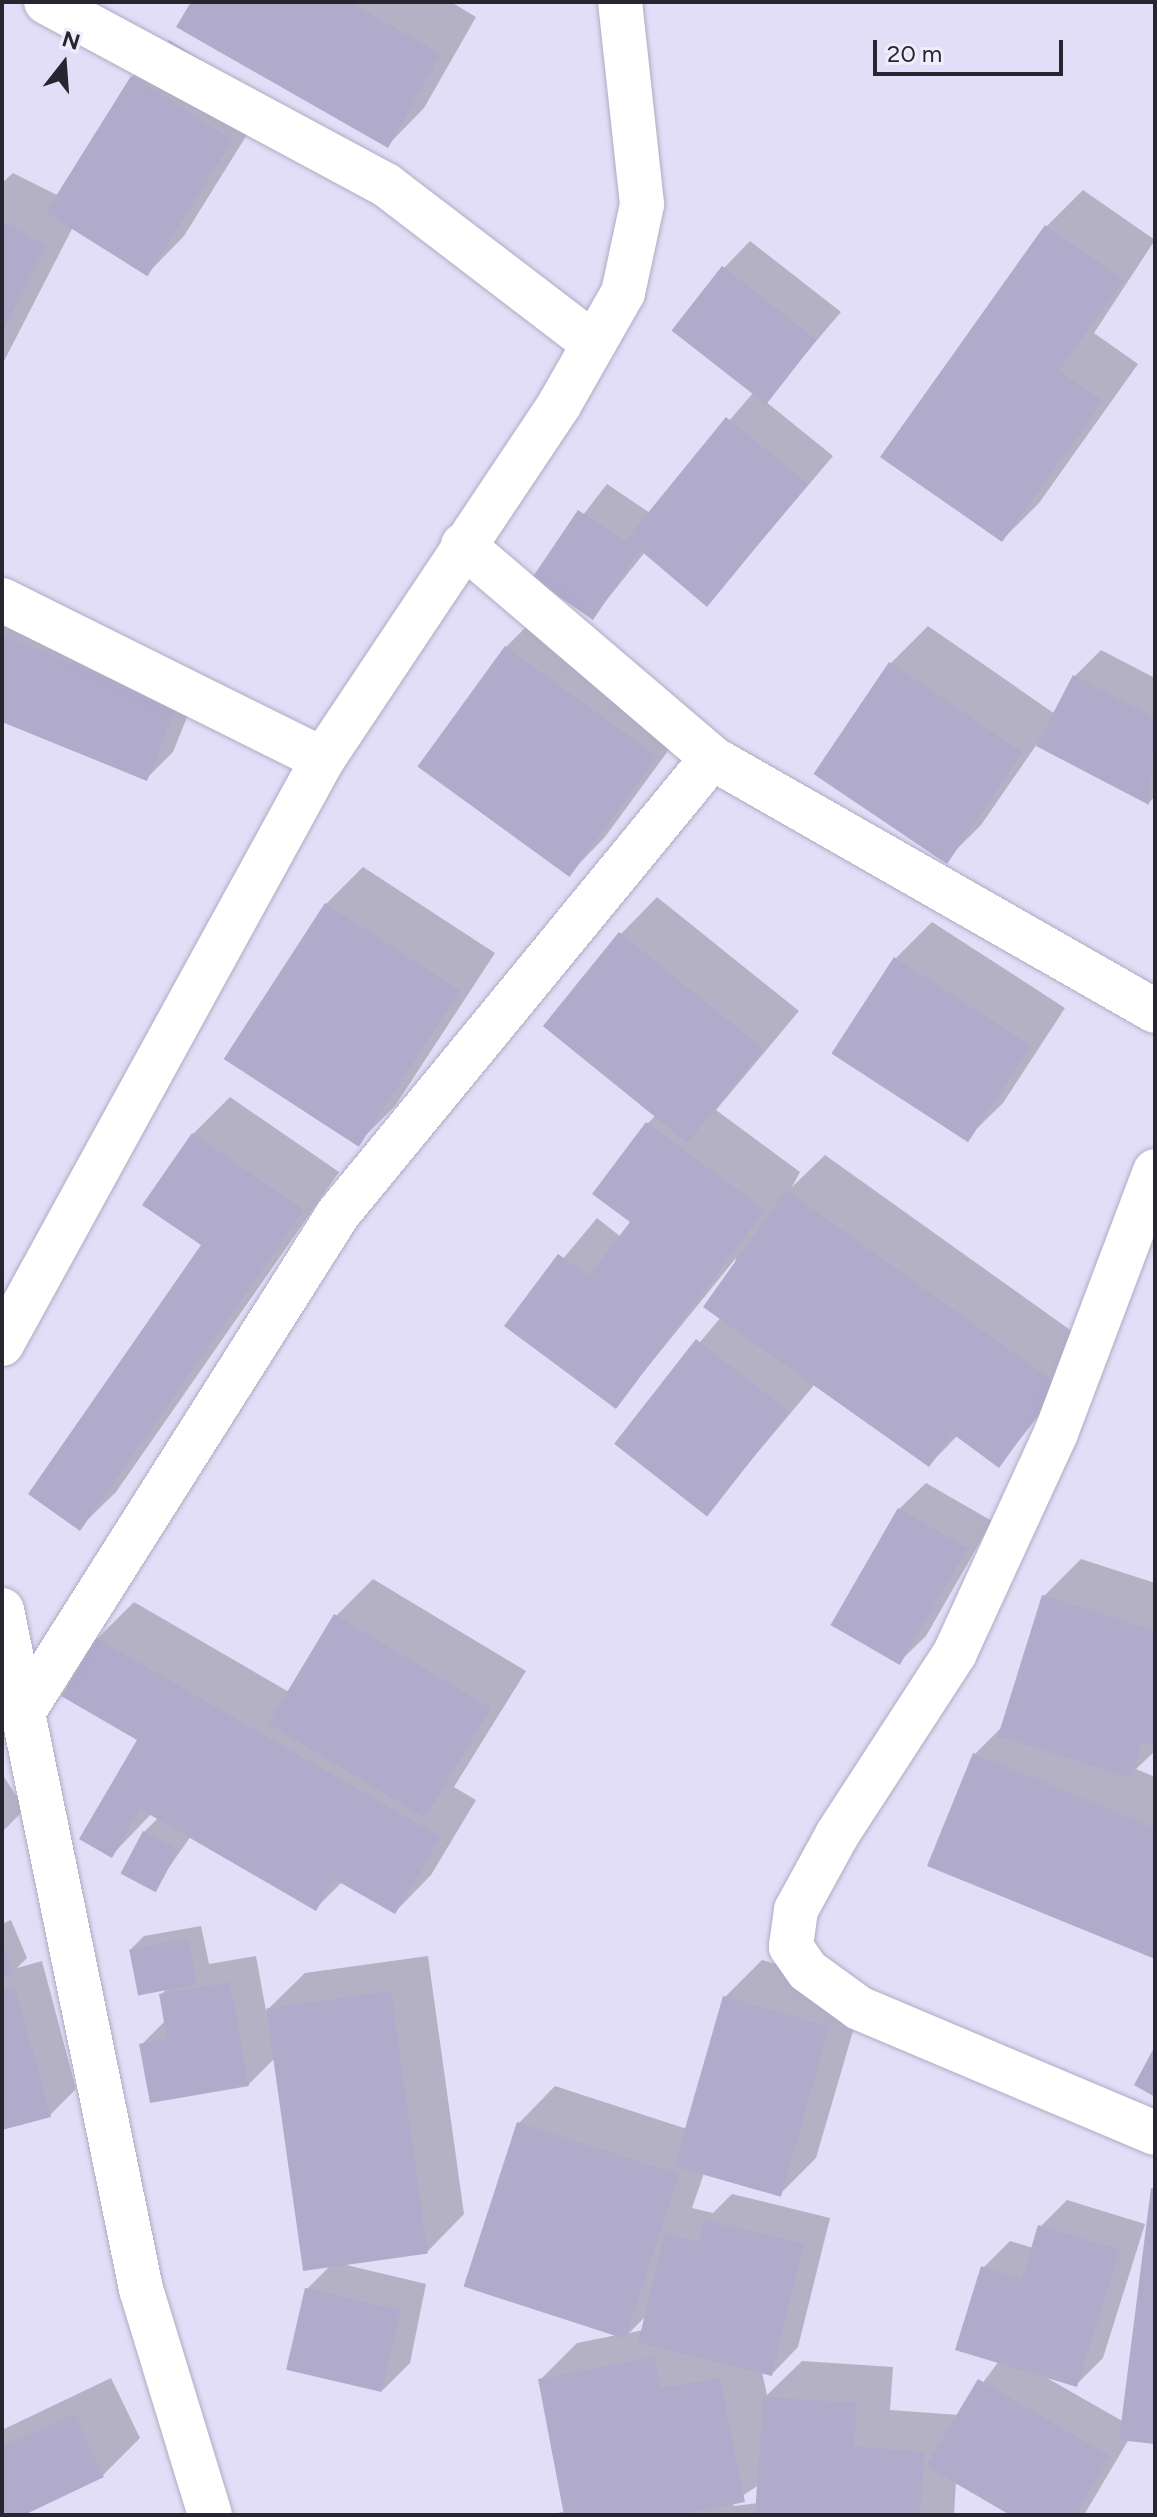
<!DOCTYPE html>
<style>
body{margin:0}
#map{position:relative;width:1157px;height:2517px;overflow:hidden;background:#e2def7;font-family:Figtree,sans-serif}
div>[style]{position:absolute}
.shadow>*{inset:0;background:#0003}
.building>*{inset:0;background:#b0abcb;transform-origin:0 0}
.roads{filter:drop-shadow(0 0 2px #afabc3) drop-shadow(0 0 2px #afabc3)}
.minor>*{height:44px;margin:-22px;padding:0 22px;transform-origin:22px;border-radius:22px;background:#fff}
span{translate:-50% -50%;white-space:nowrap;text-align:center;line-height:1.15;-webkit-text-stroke:7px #efedfc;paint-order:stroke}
.frame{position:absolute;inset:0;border:4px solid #27252f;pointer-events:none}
.north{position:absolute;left:24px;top:24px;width:80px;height:80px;-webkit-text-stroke:6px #efedfc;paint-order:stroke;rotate:17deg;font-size:22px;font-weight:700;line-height:32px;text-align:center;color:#27252f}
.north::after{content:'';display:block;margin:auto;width:28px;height:36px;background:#27252f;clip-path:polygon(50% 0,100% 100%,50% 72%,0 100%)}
.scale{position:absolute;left:873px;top:40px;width:190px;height:36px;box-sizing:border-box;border:4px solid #27252f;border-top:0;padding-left:10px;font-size:24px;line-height:28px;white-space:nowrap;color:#27252f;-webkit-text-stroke:6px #efedfc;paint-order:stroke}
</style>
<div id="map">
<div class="shadow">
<div style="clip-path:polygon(193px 2px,451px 2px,476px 17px,424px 108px,388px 145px)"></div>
<div style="clip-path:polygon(169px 40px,268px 101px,184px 236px,148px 273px,73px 227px,2px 365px,2px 183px,13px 173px,59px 196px,132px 77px)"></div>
<div style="clip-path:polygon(1083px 190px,1155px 240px,1094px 333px,1138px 364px,1039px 503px,1002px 540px,1046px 227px)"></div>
<div style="clip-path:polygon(750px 241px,841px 312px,765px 401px,833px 456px,707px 605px,645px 552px,593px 617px,535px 577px,607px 484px,650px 513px,753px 393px,724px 268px)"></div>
<div style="clip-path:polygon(543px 610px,692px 718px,605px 837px,569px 874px,420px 766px,506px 647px)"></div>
<div style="clip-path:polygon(2px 621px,202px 680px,173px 752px,146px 779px,2px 720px)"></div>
<div style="clip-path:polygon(928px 626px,1055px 714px,1075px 676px,1101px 650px,1155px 678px,1155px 796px,1149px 803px,1037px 744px,981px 825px,944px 862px,815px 772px,891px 663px)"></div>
<div style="clip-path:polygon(363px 867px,495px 953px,395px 1106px,358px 1143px,326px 904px)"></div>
<div style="clip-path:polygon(657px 897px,799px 1011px,716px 1110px,800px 1172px,792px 1187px,825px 1155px,1094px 1347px,999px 1465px,958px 1435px,929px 1465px,815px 1384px,706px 1514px,616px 1443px,721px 1317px,736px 1258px,616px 1406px,507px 1326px,597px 1218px,621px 1237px,633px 1221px,648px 1123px,655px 1116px,621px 934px)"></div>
<div style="clip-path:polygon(932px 922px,1065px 1008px,1003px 1103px,966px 1139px,896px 958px)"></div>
<div style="clip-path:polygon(230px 1097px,339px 1172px,116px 1492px,79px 1528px,204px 1244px,193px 1134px)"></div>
<div style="clip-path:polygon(926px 1483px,992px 1521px,926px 1636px,899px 1662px,899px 1509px)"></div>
<div style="clip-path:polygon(1081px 1559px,1155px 1583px,1155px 1751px,1136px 1769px,1155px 1777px,1155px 1956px,975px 1754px,1003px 1726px,1044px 1596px)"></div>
<div style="clip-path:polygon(373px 1579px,526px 1671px,454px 1787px,476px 1800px,431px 1875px,395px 1912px,342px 1882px,315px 1909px,191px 1836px,153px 1890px,144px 1832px,159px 1817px,152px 1813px,112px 1855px,140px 1739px,97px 1639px,134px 1602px,289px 1692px,336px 1616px)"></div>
<div style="clip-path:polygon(2px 1774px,25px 1809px,2px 1832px)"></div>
<div style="clip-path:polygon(11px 1920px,27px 1958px,17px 1968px,42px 1961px,76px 2089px,50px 2115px,2px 2128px,2px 1924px)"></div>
<div style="clip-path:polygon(201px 1926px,209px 1964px,256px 1956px,266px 2011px,305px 1973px,428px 1956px,464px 2214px,428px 2251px,338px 2263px,426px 2284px,410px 2363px,383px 2390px,307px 2289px,332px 2264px,275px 2058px,248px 2085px,141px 2045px,166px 2020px,161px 1995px,169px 1986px,131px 1949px,144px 1936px)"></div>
<div style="clip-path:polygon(evenodd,762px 1960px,865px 1990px,816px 2158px,779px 2195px,704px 2173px,692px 2208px,713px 2213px,732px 2194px,830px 2218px,798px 2347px,772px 2374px,762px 2372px,767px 2395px,802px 2361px,893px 2367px,890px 2410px,959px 2415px,999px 2361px,983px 2268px,1010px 2241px,1033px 2248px,1040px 2227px,1067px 2200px,1145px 2224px,1103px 2358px,1076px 2385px,1047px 2378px,1124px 2422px,1155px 2187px,1155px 2442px,1129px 2439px,1084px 2515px,1014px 2515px,956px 2481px,954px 2515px,551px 2515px,565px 2511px,540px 2380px,577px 2343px,617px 2335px,519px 2123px,555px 2086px,687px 2129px,725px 1997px,762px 1960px,647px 2315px,643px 2330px,629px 2333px,647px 2315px,762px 1960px,759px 2485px,758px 2503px,734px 2506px,733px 2502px,759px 2485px)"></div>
<div style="clip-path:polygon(111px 2378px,140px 2438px,103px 2475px,19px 2515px,2px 2515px,2px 2430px)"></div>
</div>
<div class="building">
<div style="clip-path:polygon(191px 2px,350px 2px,441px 54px,388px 148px,176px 27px)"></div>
<div style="left:131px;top:76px;width:120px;height:161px;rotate:32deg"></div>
<div style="clip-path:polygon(2px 222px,47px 245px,2px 333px)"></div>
<div style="clip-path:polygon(1045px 225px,1124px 280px,1059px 371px,1103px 401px,1002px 542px,880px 457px)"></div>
<div style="left:722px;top:266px;width:120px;height:82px;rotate:38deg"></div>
<div style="clip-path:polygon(726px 417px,808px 484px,707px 607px,640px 550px,593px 620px,532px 578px,578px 510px,625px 541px)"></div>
<div style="clip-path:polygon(2px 635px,177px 707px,147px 781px,2px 722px)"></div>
<div style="left:505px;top:646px;width:188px;height:149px;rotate:36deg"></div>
<div style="left:889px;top:662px;width:161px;height:135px;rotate:34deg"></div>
<div style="clip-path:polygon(1073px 675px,1155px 718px,1149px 805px,1036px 746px)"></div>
<div style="left:325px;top:903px;width:161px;height:186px;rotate:33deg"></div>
<div style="left:619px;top:932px;width:186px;height:121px;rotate:39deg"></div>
<div style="left:894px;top:957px;width:163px;height:115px;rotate:33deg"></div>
<div style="clip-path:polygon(646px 1122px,765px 1210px,616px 1409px,504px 1326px,558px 1254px,589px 1276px,630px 1222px,592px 1194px)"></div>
<div style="clip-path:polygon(192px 1133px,304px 1210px,80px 1531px,28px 1494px,201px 1245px,142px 1205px)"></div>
<div style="clip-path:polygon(786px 1190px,1059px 1385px,999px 1468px,953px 1434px,929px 1467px,703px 1307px)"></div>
<div style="left:696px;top:1339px;width:118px;height:133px;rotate:38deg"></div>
<div style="left:898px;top:1508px;width:80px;height:135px;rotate:30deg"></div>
<div style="clip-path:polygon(1042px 1595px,1155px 1631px,1155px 1747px,1142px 1742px,1131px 1778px,998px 1736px)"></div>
<div style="left:334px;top:1614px;width:183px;height:128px;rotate:31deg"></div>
<div style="clip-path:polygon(96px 1638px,441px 1837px,395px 1914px,334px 1879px,316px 1911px,140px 1809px,112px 1858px,79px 1839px,137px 1740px,61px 1696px)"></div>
<div style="clip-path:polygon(973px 1753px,1155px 1828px,1155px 1959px,927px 1866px)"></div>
<div style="left:143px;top:1831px;width:40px;height:48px;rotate:28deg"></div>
<div style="left:188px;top:1938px;width:47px;height:60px;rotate:79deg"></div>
<div style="clip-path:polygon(2px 1943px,14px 1973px,2px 1977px)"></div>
<div style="clip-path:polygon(230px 1982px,249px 2086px,150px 2103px,139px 2044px,167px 2039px,159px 1994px)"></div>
<div style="clip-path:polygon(15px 1987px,51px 2117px,2px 2130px,2px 1990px)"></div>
<div style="left:391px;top:1991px;width:265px;height:126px;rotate:82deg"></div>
<div style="left:723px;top:1996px;width:111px;height:177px;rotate:16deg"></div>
<div style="clip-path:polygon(1155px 2046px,1155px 2097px,1134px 2085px)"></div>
<div style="left:517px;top:2122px;width:170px;height:173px;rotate:18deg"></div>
<div style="clip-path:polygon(1151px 2188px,1155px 2189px,1155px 2444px,1119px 2440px)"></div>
<div style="clip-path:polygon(703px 2220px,804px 2244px,772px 2376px,638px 2343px,665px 2234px,698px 2242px)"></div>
<div style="clip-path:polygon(1038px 2225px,1120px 2250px,1077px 2387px,955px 2350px,981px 2266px,1022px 2279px)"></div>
<div style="left:305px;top:2288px;width:98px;height:84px;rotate:13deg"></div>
<div style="clip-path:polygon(654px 2357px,661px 2388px,720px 2378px,745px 2502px,678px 2515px,564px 2515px,538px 2379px)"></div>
<div style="clip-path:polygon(978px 2379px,1110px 2456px,1076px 2515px,1010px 2515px,926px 2466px)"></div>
<div style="clip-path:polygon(763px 2397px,857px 2403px,854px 2446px,925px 2452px,920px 2515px,755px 2515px)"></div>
<div style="clip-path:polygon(74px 2414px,104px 2477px,24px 2515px,2px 2515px,2px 2447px)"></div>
</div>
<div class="roads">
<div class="minor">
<div style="left:46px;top:2px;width:386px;rotate:28.3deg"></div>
<div style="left:386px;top:185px;width:260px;rotate:37.4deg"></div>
<div style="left:463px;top:545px;width:328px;rotate:40.5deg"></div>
<div style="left:712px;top:758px;width:510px;rotate:29.73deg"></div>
<div style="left:2px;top:600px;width:358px;rotate:26.4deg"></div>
<div style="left:1155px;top:1171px;width:280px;rotate:110.7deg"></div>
<div style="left:1056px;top:1433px;width:242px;rotate:114.7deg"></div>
<div style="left:955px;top:1653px;width:217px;rotate:123deg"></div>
<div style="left:837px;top:1835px;width:85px;rotate:118.7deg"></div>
<div style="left:796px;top:1910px;width:37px;rotate:98deg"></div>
<div style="left:791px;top:1947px;width:29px;rotate:55deg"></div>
<div style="left:808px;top:1971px;width:63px;rotate:36deg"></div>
<div style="left:859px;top:2008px;width:321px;rotate:22.9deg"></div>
<div style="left:2px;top:1344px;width:667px;rotate:-61.25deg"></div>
<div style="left:323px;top:759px;width:425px;rotate:-56.3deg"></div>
<div style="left:559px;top:405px;width:129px;rotate:-60.3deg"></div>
<div style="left:623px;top:293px;width:91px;rotate:-77.9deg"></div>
<div style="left:642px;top:204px;width:203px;rotate:-96.2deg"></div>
<div style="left:2px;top:1610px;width:693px;rotate:78.43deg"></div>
<div style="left:141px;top:2289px;width:236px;rotate:73deg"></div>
<div style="left:25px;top:1709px;width:586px;rotate:-57.69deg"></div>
<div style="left:338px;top:1214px;width:590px;rotate:-50.64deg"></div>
</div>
</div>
<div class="frame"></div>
<div class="north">N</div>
<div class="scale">20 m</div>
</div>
